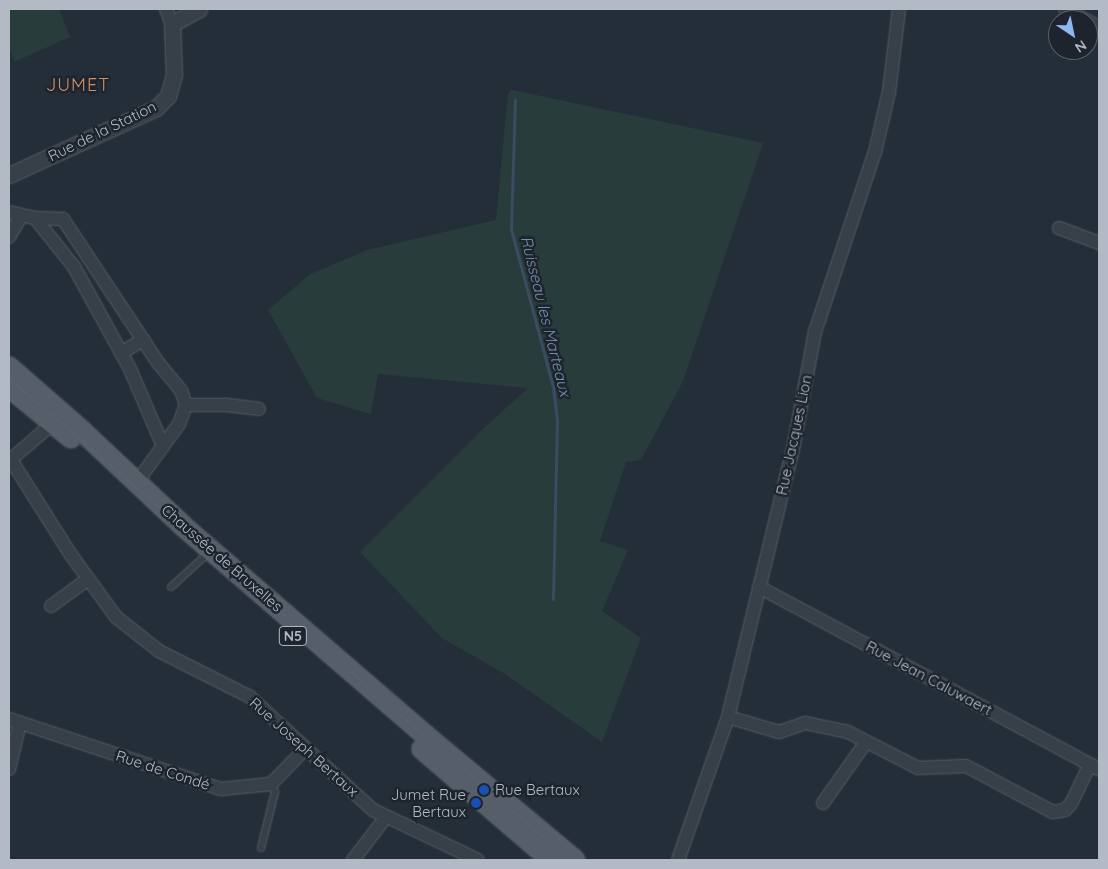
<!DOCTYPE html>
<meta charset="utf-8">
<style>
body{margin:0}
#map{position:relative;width:1108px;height:869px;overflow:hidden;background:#242e39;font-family:Quicksand,sans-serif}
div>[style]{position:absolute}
.green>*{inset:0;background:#293c3c}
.stream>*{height:3px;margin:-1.5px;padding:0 1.5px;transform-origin:1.5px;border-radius:1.5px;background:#3a4c61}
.roads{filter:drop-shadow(0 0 1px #565d67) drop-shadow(0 0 1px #565d67)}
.service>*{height:6px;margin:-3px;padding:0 3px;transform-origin:3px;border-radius:3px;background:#373f49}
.minor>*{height:12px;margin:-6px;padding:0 6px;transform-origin:6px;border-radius:6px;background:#373f49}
.tertiary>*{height:15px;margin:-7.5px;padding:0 7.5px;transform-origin:7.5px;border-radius:7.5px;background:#373f49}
.primary>*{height:20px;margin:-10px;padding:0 10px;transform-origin:10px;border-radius:10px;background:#565e69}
.tram>*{height:1px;margin:-0.5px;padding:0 0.5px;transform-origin:0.5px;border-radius:0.5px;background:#5a6470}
.dots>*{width:14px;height:14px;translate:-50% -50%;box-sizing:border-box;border:2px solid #1d242e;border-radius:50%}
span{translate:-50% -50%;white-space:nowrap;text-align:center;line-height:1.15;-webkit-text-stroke:5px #1d242e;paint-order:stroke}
.shield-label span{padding:1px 4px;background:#1d242e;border:1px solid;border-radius:4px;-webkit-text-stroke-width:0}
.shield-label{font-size:14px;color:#b3bac5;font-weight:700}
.street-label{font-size:15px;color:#b3bac5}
.poi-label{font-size:15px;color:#b3bac5}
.left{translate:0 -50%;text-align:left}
.right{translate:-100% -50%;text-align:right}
.water-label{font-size:16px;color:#758ca7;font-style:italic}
.quarter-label{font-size:18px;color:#cb9068;letter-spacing:1px}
.frame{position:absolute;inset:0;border:10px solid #b3bac5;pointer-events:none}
.north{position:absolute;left:1048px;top:10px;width:50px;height:50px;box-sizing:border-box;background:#1d242e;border:1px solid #59606a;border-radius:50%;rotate:146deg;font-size:14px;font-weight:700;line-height:20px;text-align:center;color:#b3bac5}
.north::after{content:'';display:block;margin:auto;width:18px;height:22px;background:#8eb6ef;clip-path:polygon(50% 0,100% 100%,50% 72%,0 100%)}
</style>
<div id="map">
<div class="green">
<div style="clip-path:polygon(9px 9px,59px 9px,70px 37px,14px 62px,9px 46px)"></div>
<div style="clip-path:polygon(512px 90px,763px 143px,683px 381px,641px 460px,626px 462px,600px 541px,628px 550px,602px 611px,641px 638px,602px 742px,505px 674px,442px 638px,360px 552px,485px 427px,528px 388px,378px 374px,371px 414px,317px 398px,268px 310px,309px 275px,367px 250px,496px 220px,508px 93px)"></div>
</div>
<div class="stream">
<div style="left:515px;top:100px;width:129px;rotate:91.8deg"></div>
<div style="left:511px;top:229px;width:163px;rotate:75.1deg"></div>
<div style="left:553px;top:387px;width:34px;rotate:83deg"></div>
<div style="left:557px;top:421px;width:178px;rotate:91.3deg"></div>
</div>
<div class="roads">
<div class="service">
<div style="left:171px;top:587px;width:45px;rotate:-42.3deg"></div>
<div style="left:261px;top:848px;width:58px;rotate:-76deg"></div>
<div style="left:275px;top:792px;width:9px;rotate:-117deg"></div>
</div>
<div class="minor">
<div style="left:166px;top:9px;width:16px;rotate:68deg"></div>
<div style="left:1065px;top:9px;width:24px;rotate:28deg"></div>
<div style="left:1088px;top:21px;width:13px;rotate:29deg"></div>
<div style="left:9px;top:212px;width:27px;rotate:13deg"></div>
<div style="left:35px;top:218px;width:63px;rotate:51.5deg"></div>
<div style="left:74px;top:267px;width:116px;rotate:61.2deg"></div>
<div style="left:130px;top:369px;width:84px;rotate:66.8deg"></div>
<div style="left:163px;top:446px;width:44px;rotate:125.8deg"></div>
<div style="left:35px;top:218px;width:28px;rotate:2deg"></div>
<div style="left:63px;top:219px;width:174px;rotate:56.5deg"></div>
<div style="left:159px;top:364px;width:34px;rotate:50deg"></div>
<div style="left:181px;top:390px;width:16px;rotate:72deg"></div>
<div style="left:1059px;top:228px;width:43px;rotate:20.6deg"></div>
<div style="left:9px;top:237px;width:24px;rotate:-60deg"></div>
<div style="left:121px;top:353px;width:26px;rotate:-31deg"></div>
<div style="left:163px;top:446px;width:27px;rotate:-54deg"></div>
<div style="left:179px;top:424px;width:20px;rotate:-70deg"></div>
<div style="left:186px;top:405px;width:41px"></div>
<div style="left:227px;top:405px;width:32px;rotate:7deg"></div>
<div style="left:11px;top:460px;width:112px;rotate:57.7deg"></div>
<div style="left:71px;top:555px;width:77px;rotate:54deg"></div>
<div style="left:116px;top:617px;width:55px;rotate:38.3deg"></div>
<div style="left:159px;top:651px;width:102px;rotate:26.8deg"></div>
<div style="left:250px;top:697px;width:167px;rotate:42.6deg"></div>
<div style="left:373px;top:810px;width:116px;rotate:25.5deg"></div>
<div style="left:9px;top:461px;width:57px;rotate:-40.7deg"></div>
<div style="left:759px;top:587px;width:386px;rotate:28.2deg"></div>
<div style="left:51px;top:606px;width:46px;rotate:-36.1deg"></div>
<div style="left:728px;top:717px;width:53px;rotate:16.4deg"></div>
<div style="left:779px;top:732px;width:28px;rotate:-19deg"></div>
<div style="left:805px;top:723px;width:44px;rotate:11.8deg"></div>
<div style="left:848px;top:732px;width:79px;rotate:27.2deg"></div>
<div style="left:918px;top:768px;width:48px;rotate:-2.4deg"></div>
<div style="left:966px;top:766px;width:98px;rotate:27.9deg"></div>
<div style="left:1053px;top:812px;width:12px;rotate:-9deg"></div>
<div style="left:1065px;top:810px;width:8px;rotate:-45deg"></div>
<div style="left:1071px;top:804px;width:44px;rotate:-64.6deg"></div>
<div style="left:9px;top:719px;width:223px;rotate:18.3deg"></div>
<div style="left:221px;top:789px;width:50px;rotate:-5.7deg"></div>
<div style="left:271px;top:784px;width:50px;rotate:-45.8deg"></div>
<div style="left:9px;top:769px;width:47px;rotate:-76.6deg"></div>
<div style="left:823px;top:803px;width:75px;rotate:-54.8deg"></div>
<div style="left:353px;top:860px;width:54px;rotate:-52.5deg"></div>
<div style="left:678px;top:860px;width:151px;rotate:-70.7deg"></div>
<div style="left:728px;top:717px;width:281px;rotate:-76.4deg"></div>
<div style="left:794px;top:444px;width:114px;rotate:-79.4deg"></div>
<div style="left:815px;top:332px;width:190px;rotate:-71.6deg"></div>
<div style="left:875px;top:152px;width:62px;rotate:-76.9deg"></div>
<div style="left:889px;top:92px;width:84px;rotate:-83.1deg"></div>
</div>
<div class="tertiary">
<div style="left:9px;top:175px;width:162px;rotate:-24.5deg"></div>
<div style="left:156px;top:108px;width:17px;rotate:-45deg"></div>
<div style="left:168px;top:96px;width:22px;rotate:-74deg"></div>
<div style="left:174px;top:75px;width:51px;rotate:-92.2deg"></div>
<div style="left:172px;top:24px;width:31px;rotate:-29deg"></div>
</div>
<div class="primary">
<div style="left:9px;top:367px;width:97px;rotate:41.2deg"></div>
<div style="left:82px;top:431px;width:139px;rotate:43.2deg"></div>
<div style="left:183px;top:526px;width:320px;rotate:40.8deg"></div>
<div style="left:425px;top:735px;width:195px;rotate:39.8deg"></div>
<div style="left:9px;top:387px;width:80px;rotate:39.4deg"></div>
<div style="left:422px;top:749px;width:170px;rotate:40.7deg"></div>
</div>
</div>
<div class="tram">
<div style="left:9px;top:378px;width:740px;rotate:40.67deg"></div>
</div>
<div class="dots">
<div style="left:484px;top:790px;background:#1a4fb4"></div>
<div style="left:476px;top:803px;background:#1a4fb4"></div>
</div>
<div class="shield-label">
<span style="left:293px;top:636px">N5</span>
</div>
<div class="street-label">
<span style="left:102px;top:131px;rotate:-26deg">Rue de la Station</span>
<span style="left:794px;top:435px;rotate:-78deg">Rue Jacques Lion</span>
<span style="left:222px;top:558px;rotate:41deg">Chaussée de Bruxelles</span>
<span style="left:929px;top:678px;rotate:28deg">Rue Jean Caluwaert</span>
<span style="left:304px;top:747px;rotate:42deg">Rue Joseph Bertaux</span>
<span style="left:163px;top:770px;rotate:18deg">Rue de Condé</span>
</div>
<div class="poi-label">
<span class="left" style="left:495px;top:790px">Rue Bertaux</span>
<span class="right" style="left:466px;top:803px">Jumet Rue<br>Bertaux</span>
</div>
<div class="water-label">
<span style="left:546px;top:316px;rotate:76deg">Ruisseau les Marteaux</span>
</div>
<div class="quarter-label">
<span style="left:78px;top:85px">JUMET</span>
</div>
<div class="frame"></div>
<div class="north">N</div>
</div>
